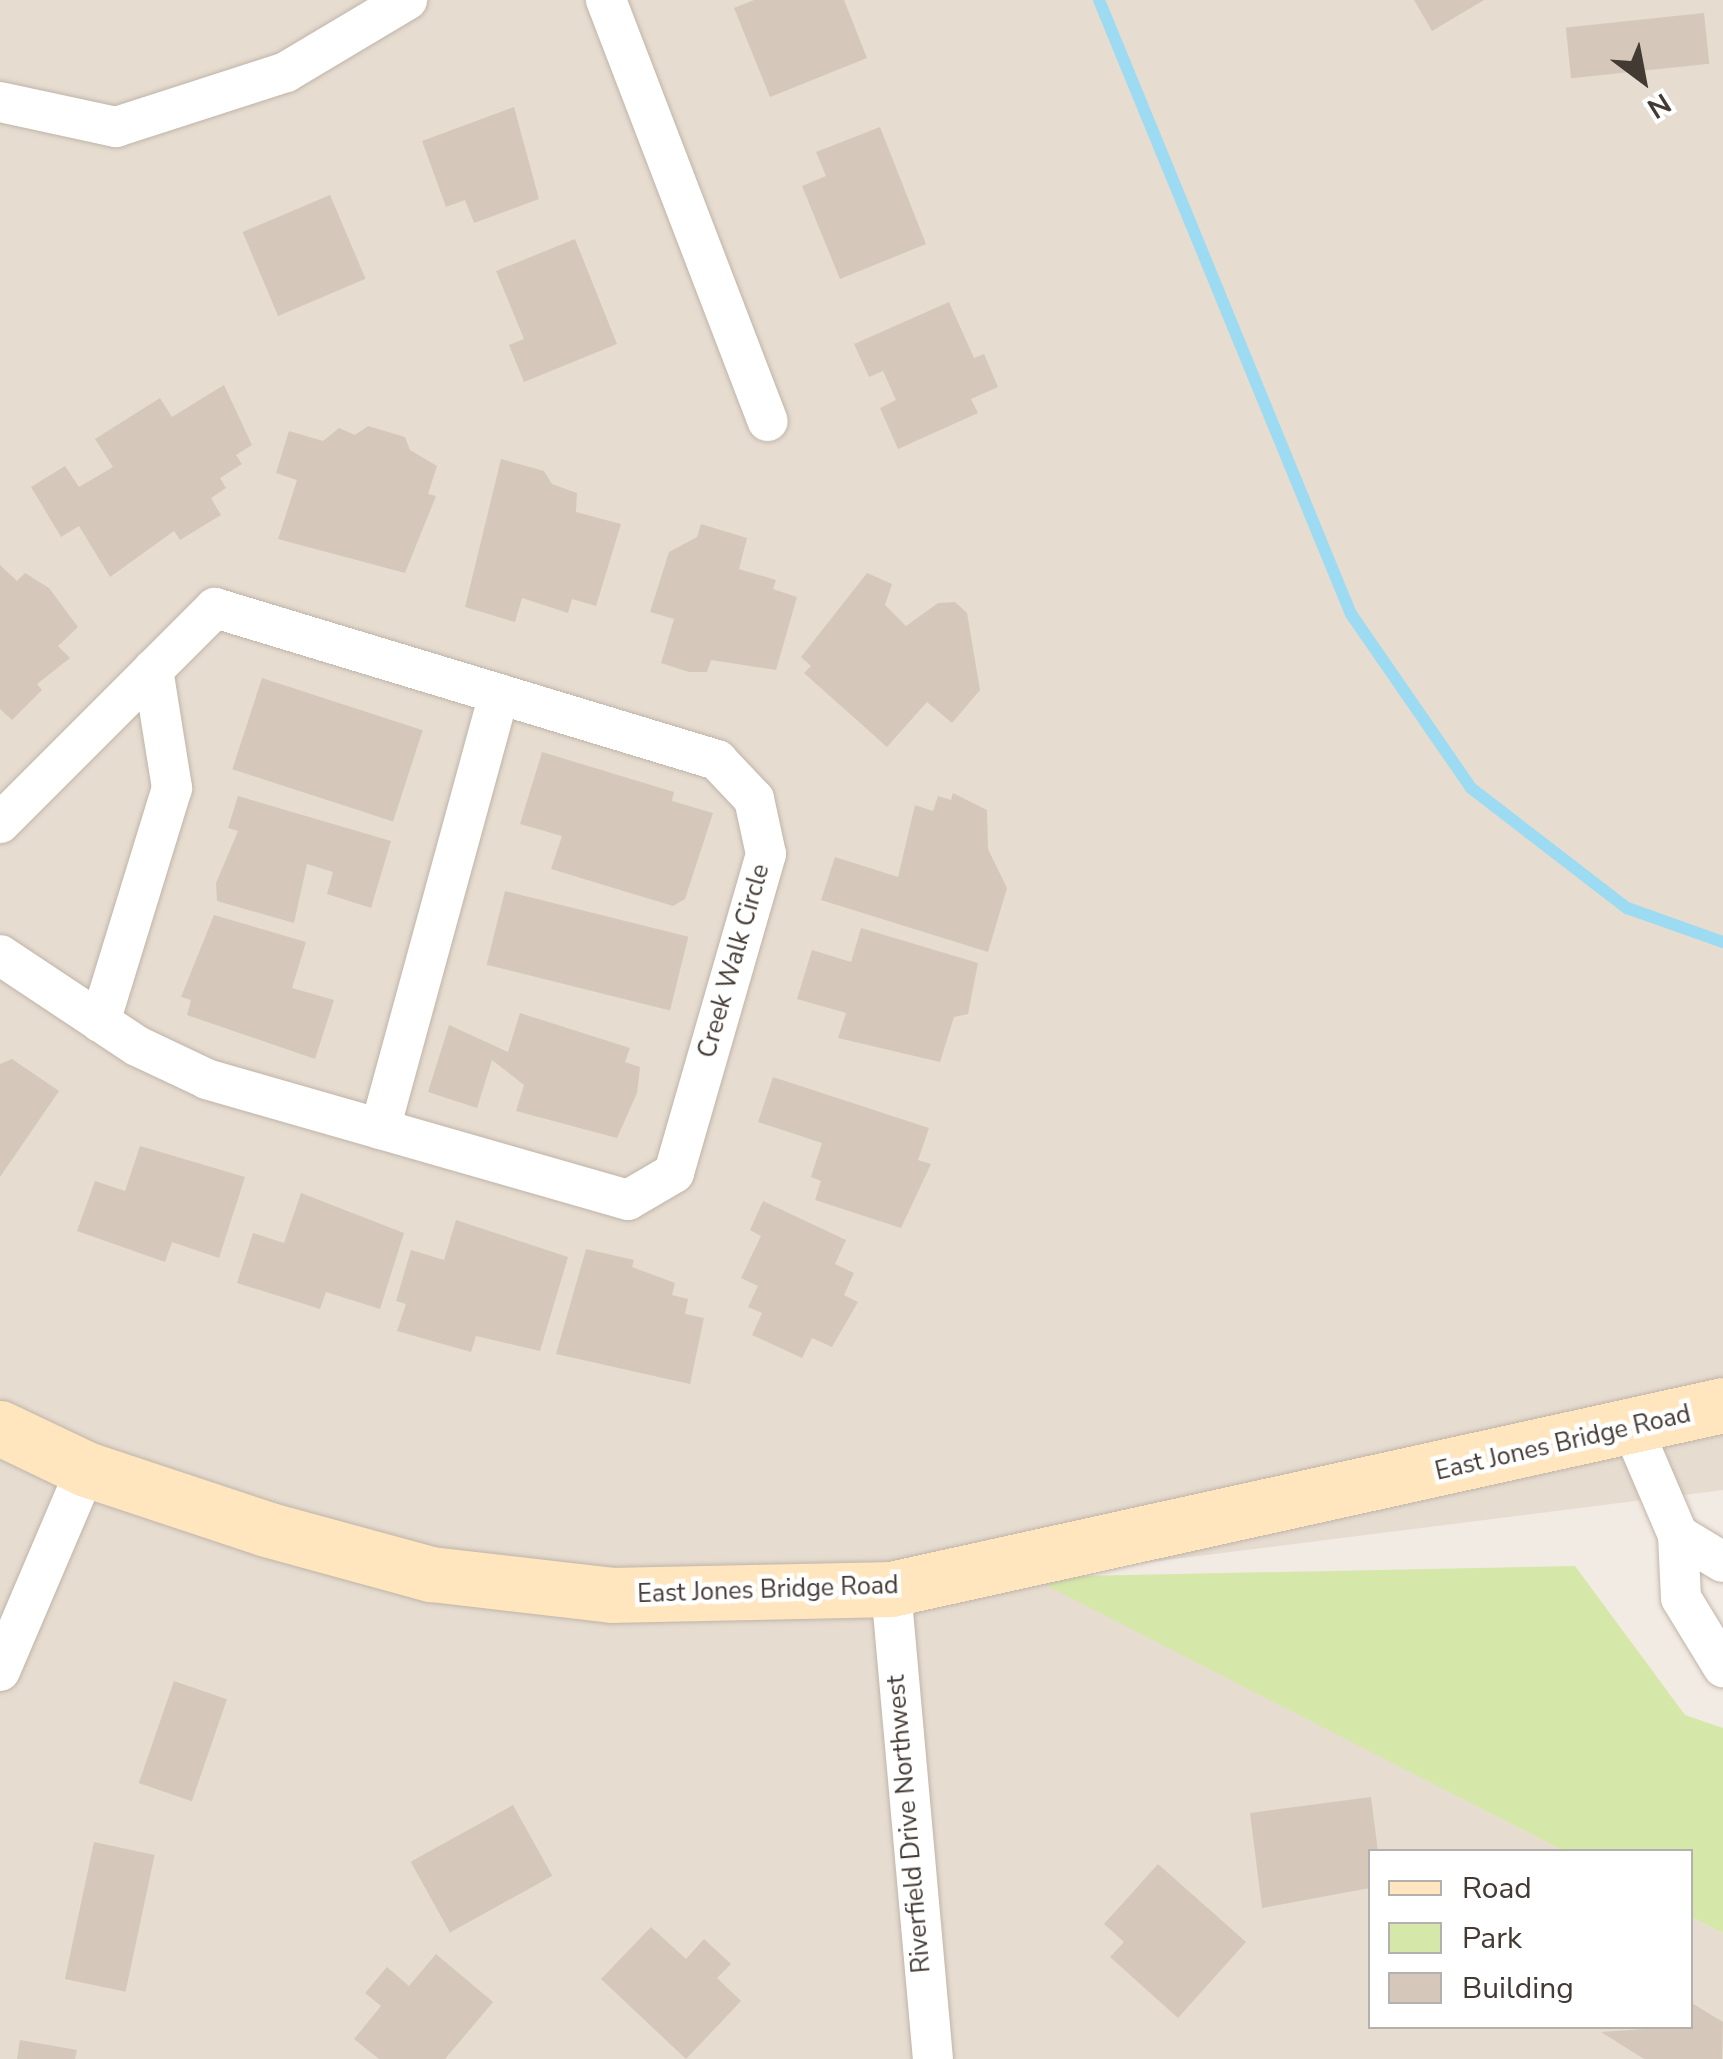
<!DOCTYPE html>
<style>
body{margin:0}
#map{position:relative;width:1723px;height:2059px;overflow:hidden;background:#f2ebe3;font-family:"Nunito Sans",sans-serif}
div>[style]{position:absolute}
.residential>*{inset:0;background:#e6dcd0}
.green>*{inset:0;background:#d5e8aa}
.stream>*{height:12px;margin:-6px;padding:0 6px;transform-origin:6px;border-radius:6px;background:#9cdbf1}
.building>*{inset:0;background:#d6c7bb;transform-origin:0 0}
.roads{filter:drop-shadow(0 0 2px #c0b4a8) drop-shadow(0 0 2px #c0b4a8)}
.street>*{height:40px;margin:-20px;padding:0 20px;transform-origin:20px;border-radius:20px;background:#fff}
.secondary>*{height:55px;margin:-27.5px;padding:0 27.5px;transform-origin:27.5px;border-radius:27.5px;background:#ffe6bf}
span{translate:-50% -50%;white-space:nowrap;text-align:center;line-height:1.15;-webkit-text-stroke:9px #fff;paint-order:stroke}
.street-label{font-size:25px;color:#433a33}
.legend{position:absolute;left:1368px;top:1849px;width:325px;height:180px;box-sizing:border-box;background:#fff;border:2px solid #b4b0ad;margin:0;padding:12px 18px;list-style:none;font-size:30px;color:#433a33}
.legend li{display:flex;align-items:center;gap:20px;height:50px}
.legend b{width:50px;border:2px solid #b4b0ad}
.north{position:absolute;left:1593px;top:30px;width:100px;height:100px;-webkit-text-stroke:8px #fff;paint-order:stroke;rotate:148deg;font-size:28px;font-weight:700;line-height:40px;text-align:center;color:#433a33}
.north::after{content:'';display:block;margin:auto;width:35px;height:45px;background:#433a33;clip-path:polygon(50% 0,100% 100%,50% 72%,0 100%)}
</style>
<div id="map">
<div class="residential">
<div style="clip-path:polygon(0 0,1723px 0,1723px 1490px,1032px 1577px,1564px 1851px,1370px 1852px,1370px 2026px,1690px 2026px,1691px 1917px,1723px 1933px,1723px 2059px,0 2059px)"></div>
</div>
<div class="green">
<div style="clip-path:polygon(1575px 1566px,1685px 1715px,1723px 1728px,1723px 1933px,1691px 1917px,1690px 1852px,1564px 1851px,1030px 1577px)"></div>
</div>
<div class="stream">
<div style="left:1099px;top:0;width:664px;rotate:67.69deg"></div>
<div style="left:1351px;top:614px;width:211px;rotate:55.4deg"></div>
<div style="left:1471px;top:788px;width:197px;rotate:37.6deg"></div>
<div style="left:1627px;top:908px;width:102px;rotate:19.5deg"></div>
</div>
<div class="building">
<div style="clip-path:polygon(754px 0,844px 0,867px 58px,770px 97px,734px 8px)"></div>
<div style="clip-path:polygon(1414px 0,1484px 0,1432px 31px)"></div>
<div style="left:1704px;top:13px;width:51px;height:139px;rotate:84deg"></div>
<div style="clip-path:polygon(514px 107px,539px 199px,474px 223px,465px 200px,446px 207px,422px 141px)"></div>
<div style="clip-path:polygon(880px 127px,926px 244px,840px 279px,802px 186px,826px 176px,816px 152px)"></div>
<div style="left:330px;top:195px;width:91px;height:95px;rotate:67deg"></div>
<div style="clip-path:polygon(575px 239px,617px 344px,524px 382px,509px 345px,524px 339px,496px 271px)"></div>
<div style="clip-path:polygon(949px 302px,974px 358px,984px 354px,998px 387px,971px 399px,978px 413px,898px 449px,880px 408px,896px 400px,883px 371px,869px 377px,854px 344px)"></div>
<div style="clip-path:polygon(224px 385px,252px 445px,236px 455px,242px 464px,220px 478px,226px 488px,211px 498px,221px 515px,180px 540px,174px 531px,110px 577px,79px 526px,61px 537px,31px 487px,65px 466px,79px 487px,113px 467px,95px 439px,160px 398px,172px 417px)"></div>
<div style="clip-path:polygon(368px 426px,405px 437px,410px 450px,437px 466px,428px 494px,436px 496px,405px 573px,278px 539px,297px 480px,276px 473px,289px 431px,323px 441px,339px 428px,355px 435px)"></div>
<div style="clip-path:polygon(501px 459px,544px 471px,552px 484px,577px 493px,576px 512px,621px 524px,596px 606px,572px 599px,568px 613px,522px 598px,515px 622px,465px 607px)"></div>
<div style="clip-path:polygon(701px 524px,747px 538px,739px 569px,776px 580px,773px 589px,797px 597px,776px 670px,711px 660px,707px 672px,689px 672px,661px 663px,674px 619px,650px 612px,669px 552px,697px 537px)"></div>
<div style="clip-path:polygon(0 565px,17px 581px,25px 573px,49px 588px,78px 627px,58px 646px,70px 658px,37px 684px,42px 690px,12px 720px,0 709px)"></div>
<div style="clip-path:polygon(867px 573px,892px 584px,885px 605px,906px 626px,938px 603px,955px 602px,967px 613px,980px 690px,952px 723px,927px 702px,887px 747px,804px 673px,811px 666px,801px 657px)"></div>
<div style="left:262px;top:678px;width:169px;height:96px;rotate:18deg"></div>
<div style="clip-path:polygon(542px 752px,674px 792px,672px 801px,713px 813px,685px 899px,673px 906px,551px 869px,562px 836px,520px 824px)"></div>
<div style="clip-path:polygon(953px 793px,987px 810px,988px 849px,1007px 888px,988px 952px,821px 900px,835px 857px,898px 877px,915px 805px,933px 811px,938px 796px,951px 800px)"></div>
<div style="clip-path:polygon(238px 796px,391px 841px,371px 908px,327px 894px,333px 872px,307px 864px,294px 923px,217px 901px,216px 883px,238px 831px,228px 828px)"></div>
<div style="left:505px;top:891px;width:189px;height:76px;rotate:14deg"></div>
<div style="clip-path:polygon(214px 915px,306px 942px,292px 988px,334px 1000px,315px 1059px,187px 1015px,191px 1000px,181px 997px)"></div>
<div style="clip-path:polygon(861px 928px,978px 963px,968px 1014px,954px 1017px,940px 1062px,838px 1038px,846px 1013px,797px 999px,812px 950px,851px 962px)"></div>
<div style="clip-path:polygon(520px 1013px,630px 1048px,625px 1062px,640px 1067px,637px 1093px,617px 1138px,516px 1111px,524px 1085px,492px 1060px,477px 1108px,428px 1092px,449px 1025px,508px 1052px)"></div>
<div style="clip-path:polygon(12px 1059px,59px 1091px,0 1177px,0 1064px)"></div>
<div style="clip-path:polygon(773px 1077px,929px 1128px,918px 1160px,931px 1164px,901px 1228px,815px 1200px,821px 1181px,811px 1177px,822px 1143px,758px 1122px)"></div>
<div style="clip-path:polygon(140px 1146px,245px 1177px,219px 1258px,172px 1242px,165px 1262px,77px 1231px,95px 1181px,125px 1191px)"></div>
<div style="clip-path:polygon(301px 1193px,404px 1233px,380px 1309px,326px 1292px,320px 1309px,237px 1283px,253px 1233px,284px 1243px)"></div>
<div style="clip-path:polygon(763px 1201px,846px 1240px,835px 1264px,854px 1273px,844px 1295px,858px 1302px,832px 1347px,812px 1338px,802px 1358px,752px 1335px,762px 1313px,748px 1307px,758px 1286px,741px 1278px,761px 1236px,750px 1230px)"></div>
<div style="clip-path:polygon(456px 1220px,568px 1257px,540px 1351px,476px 1336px,471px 1352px,397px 1331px,406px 1304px,396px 1301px,411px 1250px,444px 1260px)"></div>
<div style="clip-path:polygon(586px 1249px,634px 1260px,632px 1267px,675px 1283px,672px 1295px,688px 1299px,685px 1314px,704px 1318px,690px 1384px,556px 1354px)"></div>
<div style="left:174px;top:1681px;width:56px;height:108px;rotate:19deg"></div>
<div style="clip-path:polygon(1371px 1797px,1378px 1852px,1370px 1852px,1370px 1888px,1262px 1908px,1250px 1813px)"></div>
<div style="left:513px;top:1805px;width:81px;height:117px;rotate:61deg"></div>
<div style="left:94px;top:1842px;width:62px;height:140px;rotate:12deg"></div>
<div style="clip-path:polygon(1158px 1864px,1246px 1942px,1178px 2018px,1110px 1957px,1124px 1942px,1104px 1924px)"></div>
<div style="clip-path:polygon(651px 1927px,686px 1959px,704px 1939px,731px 1964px,717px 1978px,741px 2001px,686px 2059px,601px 1979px)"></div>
<div style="clip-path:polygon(436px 1954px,493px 2002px,445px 2059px,379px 2059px,354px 2039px,381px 2006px,365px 1993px,387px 1967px,409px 1986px)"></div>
<div style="clip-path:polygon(1690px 2002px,1723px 2022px,1722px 2059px,1644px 2059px,1601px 2032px,1690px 2026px)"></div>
<div style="clip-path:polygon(20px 2040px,77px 2050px,75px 2059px,17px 2059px)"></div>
</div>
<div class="roads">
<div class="street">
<div style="left:606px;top:0;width:451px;rotate:69deg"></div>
<div style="left:0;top:102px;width:119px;rotate:12.2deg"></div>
<div style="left:116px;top:127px;width:179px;rotate:-17.9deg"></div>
<div style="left:286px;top:72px;width:141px;rotate:-30.8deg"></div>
<div style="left:0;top:823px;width:304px;rotate:-45deg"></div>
<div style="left:215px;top:608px;width:525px;rotate:16.85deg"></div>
<div style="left:717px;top:760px;width:54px;rotate:46.5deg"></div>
<div style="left:754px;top:799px;width:56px;rotate:77.7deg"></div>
<div style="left:766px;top:854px;width:332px;rotate:106.1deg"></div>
<div style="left:674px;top:1173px;width:53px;rotate:149.6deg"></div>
<div style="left:628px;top:1200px;width:438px;rotate:-164deg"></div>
<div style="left:207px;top:1079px;width:77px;rotate:-154.8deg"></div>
<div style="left:137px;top:1046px;width:164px;rotate:-146.4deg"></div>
<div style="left:100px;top:1022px;width:245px;rotate:-72.9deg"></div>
<div style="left:172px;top:788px;width:120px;rotate:-99.1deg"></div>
<div style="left:380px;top:1129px;width:451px;rotate:-74.7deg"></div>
<div style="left:1633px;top:1430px;width:114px;rotate:66.8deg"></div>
<div style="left:1678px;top:1535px;width:63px;rotate:87.3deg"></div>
<div style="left:1681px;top:1598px;width:81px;rotate:58.7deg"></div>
<div style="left:1678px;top:1535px;width:52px;rotate:31deg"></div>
<div style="left:891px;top:1589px;width:472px;rotate:84.9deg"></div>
<div style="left:0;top:1671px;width:220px;rotate:-66.9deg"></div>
</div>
<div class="secondary">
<div style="left:0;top:1428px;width:95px;rotate:25.5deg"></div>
<div style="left:86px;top:1469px;width:190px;rotate:18.4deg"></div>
<div style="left:266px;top:1529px;width:171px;rotate:15.3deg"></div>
<div style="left:431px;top:1574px;width:182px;rotate:6.6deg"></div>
<div style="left:612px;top:1595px;width:279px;rotate:-1.2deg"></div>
<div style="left:891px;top:1589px;width:852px;rotate:-12.47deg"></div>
</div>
</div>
<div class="street-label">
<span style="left:734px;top:961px;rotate:-74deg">Creek Walk Circle</span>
<span style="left:1563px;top:1443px;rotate:-13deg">East Jones Bridge Road</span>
<span style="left:768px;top:1590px;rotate:-2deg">East Jones Bridge Road</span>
<span style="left:909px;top:1824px;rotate:-95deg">Riverfield Drive Northwest</span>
</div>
<ul class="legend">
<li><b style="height:12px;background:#ffe6bf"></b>Road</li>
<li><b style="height:28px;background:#d5e8aa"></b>Park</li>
<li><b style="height:28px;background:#d6c7bb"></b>Building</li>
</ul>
<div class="north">N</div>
</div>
